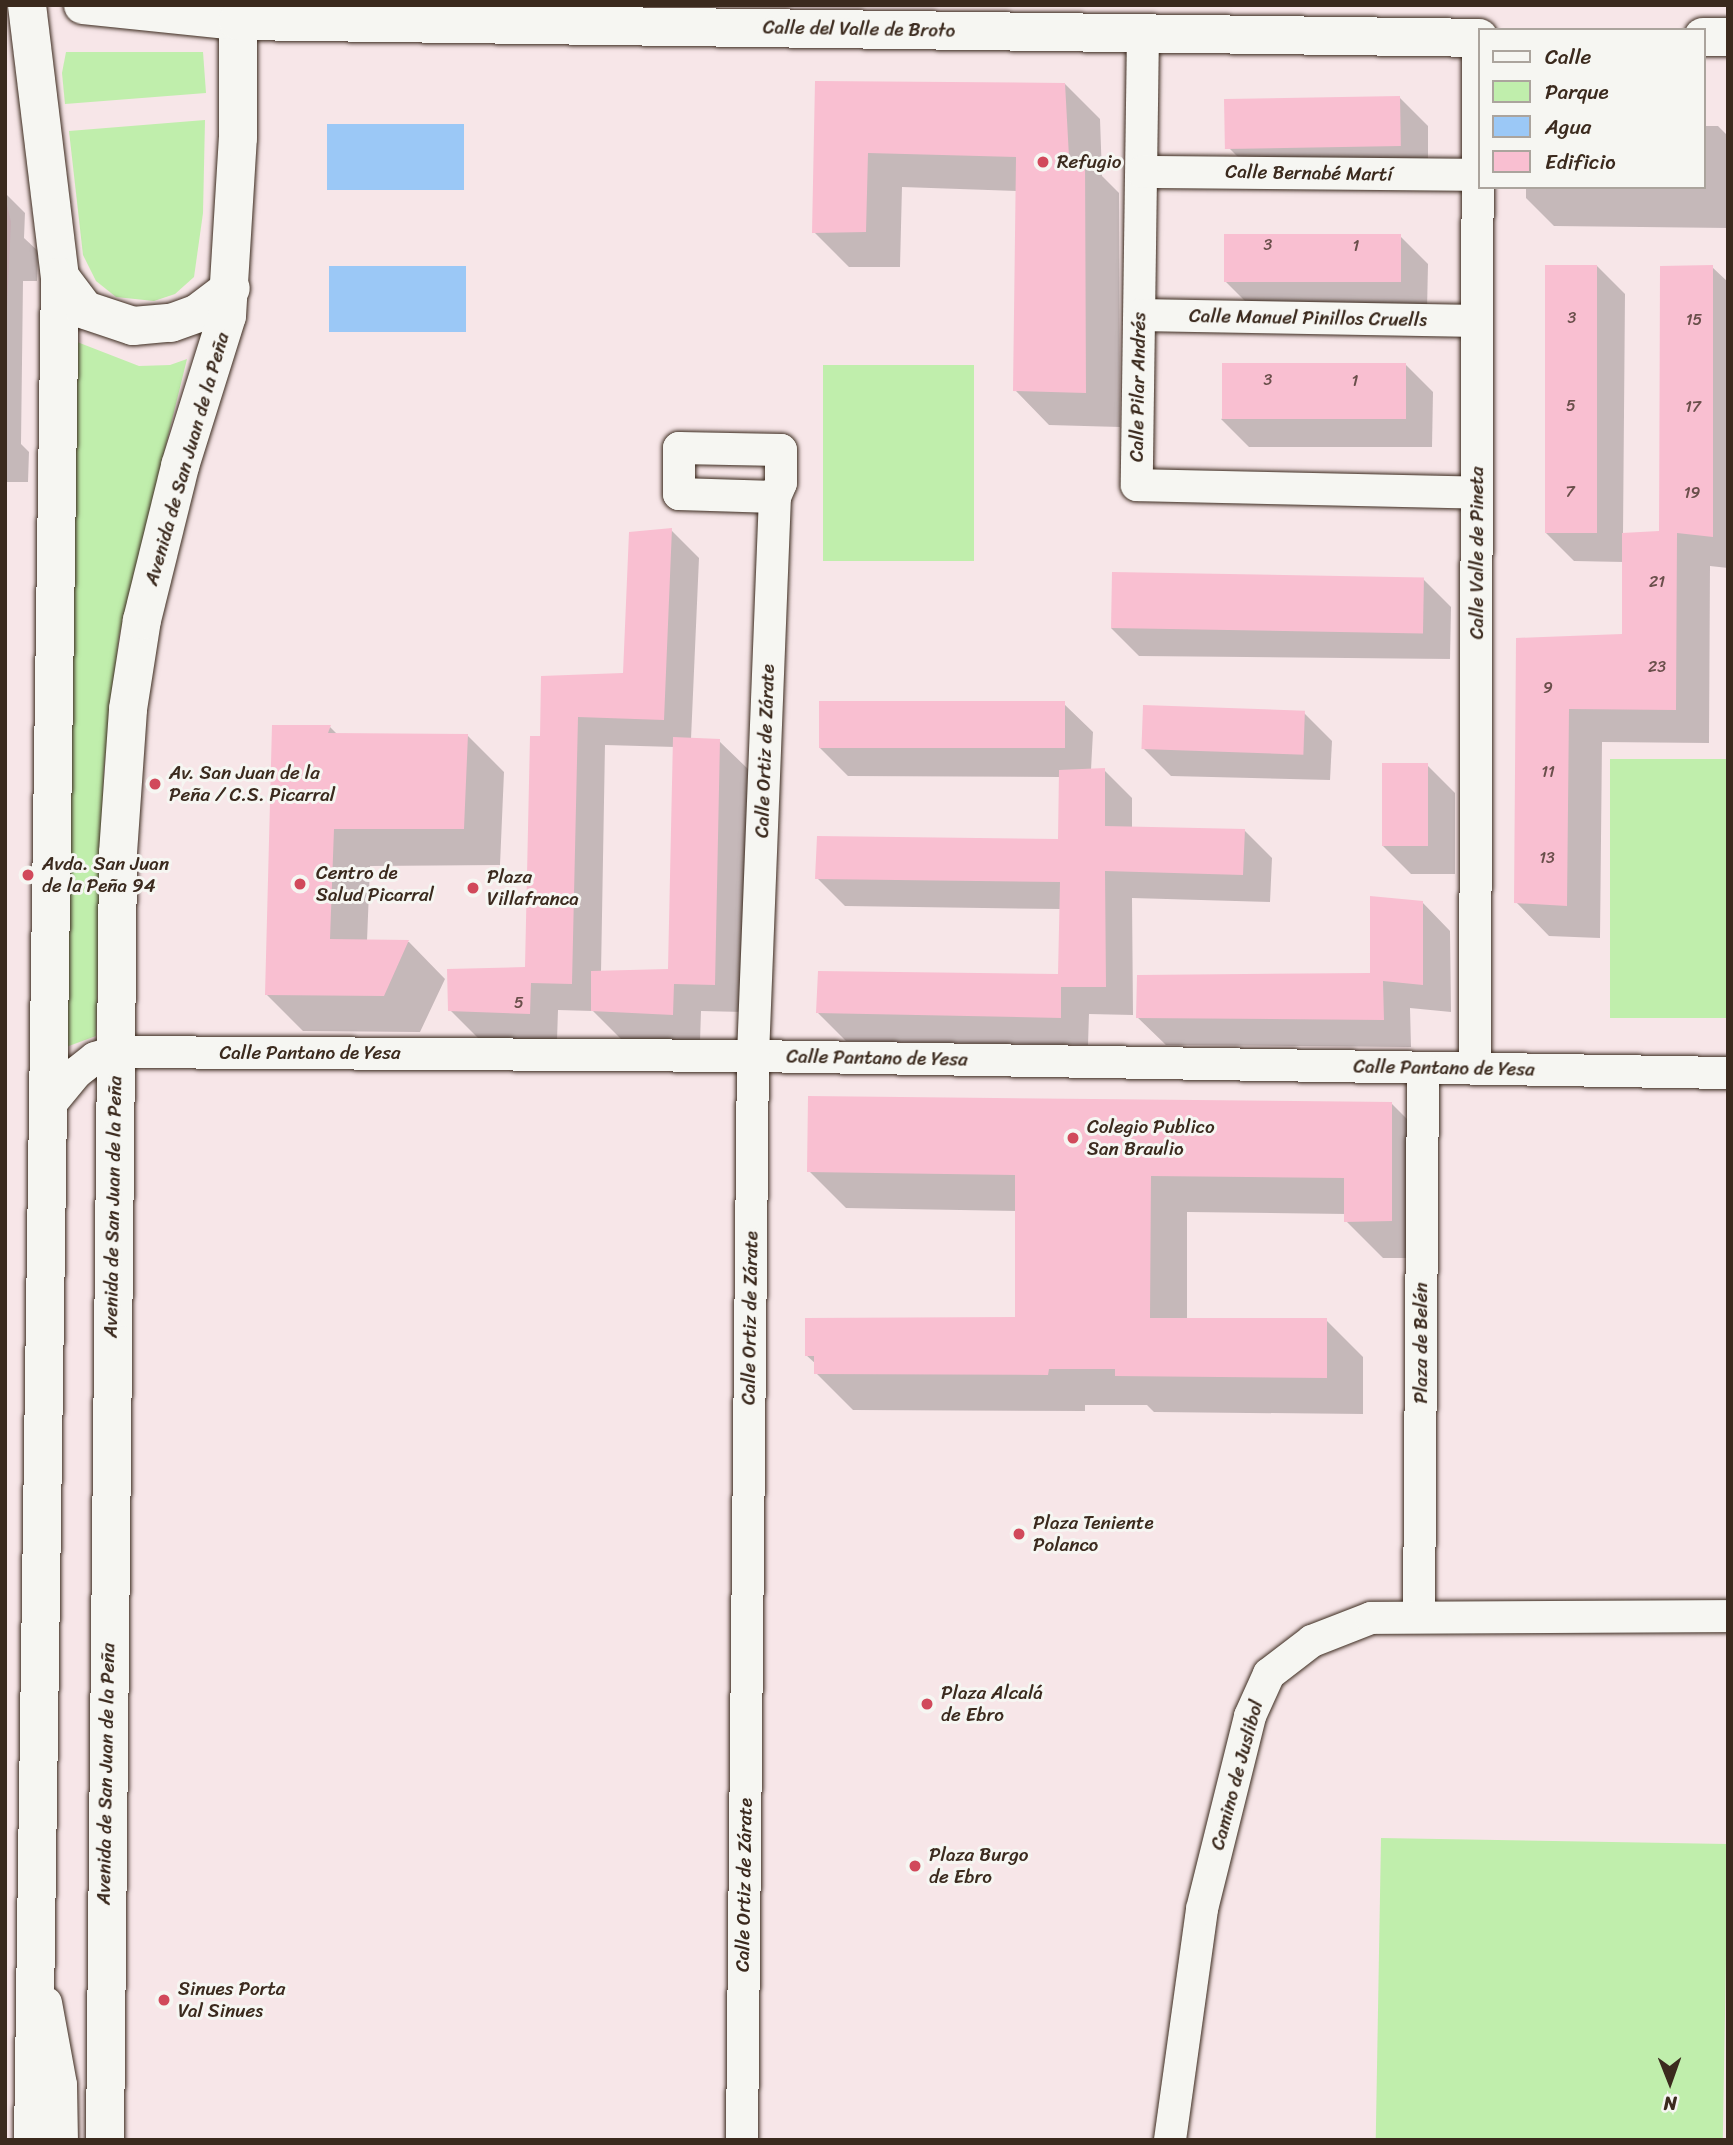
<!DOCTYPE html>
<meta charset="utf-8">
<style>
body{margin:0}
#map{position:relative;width:1733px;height:2145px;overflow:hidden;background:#f7e6e8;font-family:Sriracha,sans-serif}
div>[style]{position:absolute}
.built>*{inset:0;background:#f8dae1}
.green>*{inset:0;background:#c0eeac;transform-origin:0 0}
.water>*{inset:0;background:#9bc8f6;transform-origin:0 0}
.shadow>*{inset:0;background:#0003}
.building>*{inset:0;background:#f9bfd1;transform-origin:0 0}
.roads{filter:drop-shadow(0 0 2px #3b2a1e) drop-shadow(0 0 2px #3b2a1e)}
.street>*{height:32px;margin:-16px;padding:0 16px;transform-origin:16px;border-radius:16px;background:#f6f6f2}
.secondary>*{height:38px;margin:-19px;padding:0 19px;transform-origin:19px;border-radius:19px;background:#f6f6f2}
.primary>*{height:38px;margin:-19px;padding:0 19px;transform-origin:19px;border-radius:19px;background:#f6f6f2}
.dots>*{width:19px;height:19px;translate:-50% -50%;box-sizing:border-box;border:4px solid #f6f6f2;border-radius:50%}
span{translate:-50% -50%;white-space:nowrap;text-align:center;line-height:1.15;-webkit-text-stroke:6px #f6f6f2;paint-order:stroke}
.number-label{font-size:16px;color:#6a4f4b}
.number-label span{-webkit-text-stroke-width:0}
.street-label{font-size:19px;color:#3b2a1e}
.poi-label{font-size:19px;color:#3b2a1e}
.left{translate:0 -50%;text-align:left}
.frame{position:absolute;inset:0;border:7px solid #3b2a1e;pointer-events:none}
.legend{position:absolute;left:1478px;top:28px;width:228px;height:161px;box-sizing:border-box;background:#f6f6f2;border:2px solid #aba49d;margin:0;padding:9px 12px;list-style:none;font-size:21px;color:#3b2a1e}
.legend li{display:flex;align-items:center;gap:14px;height:35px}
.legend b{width:35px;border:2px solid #aba49d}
.north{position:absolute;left:1635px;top:2047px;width:70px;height:70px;-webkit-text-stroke:5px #f6f6f2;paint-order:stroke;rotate:179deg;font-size:19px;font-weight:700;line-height:28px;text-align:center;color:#3b2a1e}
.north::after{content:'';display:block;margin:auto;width:24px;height:32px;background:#3b2a1e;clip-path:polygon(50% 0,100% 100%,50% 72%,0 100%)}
</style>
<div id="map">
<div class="built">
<div style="clip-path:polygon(5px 196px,11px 222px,5px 349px)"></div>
</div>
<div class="green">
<div style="clip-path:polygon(66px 52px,203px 52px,206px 93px,65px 104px,62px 73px)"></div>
<div style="clip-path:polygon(205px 120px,203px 213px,194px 277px,175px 294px,154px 301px,116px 297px,96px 281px,83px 255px,69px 131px)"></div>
<div style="clip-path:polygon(72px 340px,139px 366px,170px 365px,187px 359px,119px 636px,104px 768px,96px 1036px,58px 1050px)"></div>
<div style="left:823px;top:365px;width:151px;height:196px"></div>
<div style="left:1610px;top:759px;width:118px;height:259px"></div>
<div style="left:1381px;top:1838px;width:347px;height:302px;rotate:1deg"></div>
</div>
<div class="water">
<div style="left:464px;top:124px;width:66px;height:137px;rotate:90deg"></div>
<div style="left:466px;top:266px;width:66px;height:137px;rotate:90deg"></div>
</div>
<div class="shadow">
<div style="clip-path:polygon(816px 83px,1065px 84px,1100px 119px,1102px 176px,1119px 193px,1120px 427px,1049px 425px,1015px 390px,1017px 191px,902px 187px,900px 267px,849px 267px,814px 232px)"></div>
<div style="clip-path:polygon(1400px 98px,1428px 126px,1428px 173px,1254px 173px,1226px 145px)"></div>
<div style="clip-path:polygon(1703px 126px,1718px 126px,1728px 136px,1728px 228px,1554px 226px,1526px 198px,1526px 187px,1703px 187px)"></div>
<div style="clip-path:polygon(5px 193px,25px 213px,24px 238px,38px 251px,37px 281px,23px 281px,21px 444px,29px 452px,28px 482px,5px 482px)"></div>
<div style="clip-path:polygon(1400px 236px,1428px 264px,1427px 310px,1253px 309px,1225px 281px)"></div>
<div style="clip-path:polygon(1597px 266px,1625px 294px,1623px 535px,1660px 532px,1712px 267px,1728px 282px,1728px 568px,1710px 566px,1709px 743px,1602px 742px,1600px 938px,1549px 936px,1516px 902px,1517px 640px,1624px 635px,1624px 562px,1574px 561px,1546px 533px)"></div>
<div style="clip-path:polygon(1405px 364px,1433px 392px,1432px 447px,1249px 447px,1221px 419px)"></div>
<div style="clip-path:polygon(evenodd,671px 530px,699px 558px,691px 739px,719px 741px,748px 769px,743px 1012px,701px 1011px,700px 1042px,621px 1039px,593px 1011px,558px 1010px,557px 1041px,478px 1038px,450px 1010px,526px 968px,542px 738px,625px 675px,671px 530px,605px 745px,675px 747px,669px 970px,601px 973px,605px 745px)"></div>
<div style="clip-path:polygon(1423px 579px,1451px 607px,1450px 659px,1139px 656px,1111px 628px)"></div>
<div style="clip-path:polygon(1064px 704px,1093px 732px,1091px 770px,1104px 770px,1132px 798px,1132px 829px,1244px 830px,1272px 858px,1270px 902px,1132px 898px,1133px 1015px,1089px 1014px,1088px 1045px,846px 1041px,818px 1013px,1060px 976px,1061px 909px,845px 906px,817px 878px,1060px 841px,1061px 777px,848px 776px,820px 748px)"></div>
<div style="clip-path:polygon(1304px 713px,1332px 741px,1330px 780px,1171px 776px,1143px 748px)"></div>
<div style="clip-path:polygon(274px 727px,330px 727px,338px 735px,467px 735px,504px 772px,500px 865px,370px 866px,367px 941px,409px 942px,445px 979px,420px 1032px,303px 1031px,266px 994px)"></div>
<div style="clip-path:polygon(1427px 765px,1455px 793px,1455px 874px,1411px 874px,1383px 846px)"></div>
<div style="clip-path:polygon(1422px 902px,1450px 931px,1451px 1012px,1410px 1008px,1411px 1047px,1166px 1045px,1137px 1017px,1372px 975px)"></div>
<div style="clip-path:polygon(1392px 1104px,1429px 1141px,1428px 1258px,1383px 1258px,1346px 1221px,1346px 1214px,1187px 1212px,1187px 1320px,1326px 1320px,1363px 1357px,1363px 1414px,1154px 1412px,1147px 1405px,1085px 1405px,1085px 1411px,853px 1410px,816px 1373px,816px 1364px,806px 1355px,1016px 1318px,1017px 1211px,846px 1208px,809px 1171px)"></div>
</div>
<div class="building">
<div style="clip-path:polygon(815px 81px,1065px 83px,1069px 157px,1085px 157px,1086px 393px,1013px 391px,1016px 157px,868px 153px,866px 232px,812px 233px)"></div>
<div style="left:1400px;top:96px;width:50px;height:176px;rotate:89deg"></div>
<div style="left:1224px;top:234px;width:177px;height:48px"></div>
<div style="left:1545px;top:265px;width:52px;height:268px"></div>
<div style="clip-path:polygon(1713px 265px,1713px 537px,1677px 533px,1676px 710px,1569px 709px,1567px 906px,1514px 903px,1516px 638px,1622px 634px,1622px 533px,1659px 531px,1660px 266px)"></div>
<div style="left:1222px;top:363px;width:184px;height:56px"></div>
<div style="clip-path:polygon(672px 528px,664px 720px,578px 717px,572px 984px,531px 983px,530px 1014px,448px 1011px,447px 969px,525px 967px,530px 736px,540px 736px,541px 676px,623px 673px,629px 532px)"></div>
<div style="left:1112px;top:572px;width:312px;height:56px;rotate:1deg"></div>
<div style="left:819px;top:701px;width:246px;height:47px"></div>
<div style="left:1143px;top:705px;width:162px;height:44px;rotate:2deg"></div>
<div style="clip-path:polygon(272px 725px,331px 725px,328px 733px,468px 734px,464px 829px,334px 829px,330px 939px,409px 940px,384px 996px,265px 995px)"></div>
<div style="clip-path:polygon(673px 737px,720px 739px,715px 985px,674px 984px,673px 1015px,591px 1011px,591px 971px,668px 969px)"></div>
<div style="left:1428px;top:763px;width:83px;height:46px;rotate:90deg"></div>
<div style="clip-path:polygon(1105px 768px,1105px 826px,1245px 829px,1243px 875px,1105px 871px,1106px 987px,1061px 987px,1061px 1018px,816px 1013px,818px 971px,1058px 974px,1060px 882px,815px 879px,817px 836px,1058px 839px,1059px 770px)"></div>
<div style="clip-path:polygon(1370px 896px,1423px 901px,1423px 985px,1383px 981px,1384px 1020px,1136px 1018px,1137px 975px,1370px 973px)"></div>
<div style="clip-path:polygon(808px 1096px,1392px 1102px,1392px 1221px,1344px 1222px,1344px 1178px,1151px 1176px,1150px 1318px,1327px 1318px,1327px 1378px,1115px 1376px,1115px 1369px,1049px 1369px,1048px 1375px,814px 1374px,814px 1356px,805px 1356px,805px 1318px,1015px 1317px,1015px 1175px,807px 1172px)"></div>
</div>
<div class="roads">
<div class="street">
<div style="left:1143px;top:33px;width:452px;rotate:90.8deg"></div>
<div style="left:1137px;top:485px;width:340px;rotate:1.3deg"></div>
<div style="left:1142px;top:172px;width:335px;rotate:0.5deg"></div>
<div style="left:1140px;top:315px;width:337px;rotate:1deg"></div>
<div style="left:1475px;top:1069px;width:1031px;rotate:-89.83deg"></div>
<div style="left:48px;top:1107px;width:44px;rotate:-50.5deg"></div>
<div style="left:76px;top:1073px;width:24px;rotate:-38deg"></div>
<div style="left:95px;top:1058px;width:21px;rotate:-17deg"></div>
<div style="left:115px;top:1052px;width:638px;rotate:0.36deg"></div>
<div style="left:753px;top:1056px;width:975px;rotate:1deg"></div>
<div style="left:1419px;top:1617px;width:549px;rotate:-89.58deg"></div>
<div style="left:46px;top:2003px;width:83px;rotate:79.6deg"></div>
<div style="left:61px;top:2085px;width:55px;rotate:89deg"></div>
<div style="left:742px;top:2140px;width:1084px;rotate:-89.42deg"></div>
<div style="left:753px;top:1056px;width:559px;rotate:-87.75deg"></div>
<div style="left:775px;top:497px;width:15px;rotate:-67deg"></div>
<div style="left:781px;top:483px;width:33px;rotate:-90deg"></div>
<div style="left:781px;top:450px;width:102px;rotate:-178.9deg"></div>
<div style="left:679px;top:448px;width:46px;rotate:90deg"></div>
<div style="left:679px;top:494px;width:96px;rotate:1.8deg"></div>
<div style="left:1170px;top:2140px;width:233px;rotate:-82.1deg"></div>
<div style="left:1202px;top:1909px;width:199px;rotate:-76deg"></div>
<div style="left:1250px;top:1716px;width:46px;rotate:-65.7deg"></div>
<div style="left:1269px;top:1674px;width:54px;rotate:-37.5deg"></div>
<div style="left:1312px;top:1641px;width:63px;rotate:-21.3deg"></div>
<div style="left:1371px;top:1618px;width:357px;rotate:-0.3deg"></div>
</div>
<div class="secondary">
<div style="left:27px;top:5px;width:274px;rotate:83.1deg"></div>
<div style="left:60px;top:277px;width:1863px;rotate:90.83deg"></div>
<div style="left:60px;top:277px;width:41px;rotate:52.9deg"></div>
<div style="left:85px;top:310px;width:51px;rotate:18.4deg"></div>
<div style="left:133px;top:326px;width:38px;rotate:-5deg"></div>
<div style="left:171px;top:323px;width:29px;rotate:-20deg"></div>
<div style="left:198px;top:313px;width:41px;rotate:-37.1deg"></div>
<div style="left:105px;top:2140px;width:1287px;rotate:-89.42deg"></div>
<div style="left:118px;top:853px;width:144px;rotate:-86deg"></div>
<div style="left:128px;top:709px;width:90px;rotate:-81.1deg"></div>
<div style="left:142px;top:620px;width:159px;rotate:-76.1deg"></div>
<div style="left:180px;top:466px;width:157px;rotate:-72.6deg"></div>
<div style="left:227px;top:316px;width:178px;rotate:-86.5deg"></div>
<div style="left:238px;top:138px;width:133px;rotate:-90deg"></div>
</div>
<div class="primary">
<div style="left:83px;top:5px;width:156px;rotate:5.9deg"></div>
<div style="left:238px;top:21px;width:1241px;rotate:0.78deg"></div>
<div style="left:1703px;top:37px;width:25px"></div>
</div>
</div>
<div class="dots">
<div style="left:1043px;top:162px;background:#d1495b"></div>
<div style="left:155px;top:784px;background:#d1495b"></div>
<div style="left:28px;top:875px;background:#d1495b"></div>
<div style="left:300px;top:884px;background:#d1495b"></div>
<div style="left:473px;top:888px;background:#d1495b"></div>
<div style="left:1073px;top:1138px;background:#d1495b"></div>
<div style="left:1019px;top:1534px;background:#d1495b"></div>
<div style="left:927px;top:1704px;background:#d1495b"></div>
<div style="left:915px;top:1866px;background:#d1495b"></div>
<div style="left:164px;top:2000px;background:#d1495b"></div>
</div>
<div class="number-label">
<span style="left:1268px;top:245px">3</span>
<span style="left:1356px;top:246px">1</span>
<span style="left:1572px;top:318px">3</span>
<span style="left:1694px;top:320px">15</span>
<span style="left:1268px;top:380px">3</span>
<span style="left:1355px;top:381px">1</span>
<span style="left:1571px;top:406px">5</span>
<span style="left:1693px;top:407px">17</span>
<span style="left:1570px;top:492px">7</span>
<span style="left:1692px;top:493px">19</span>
<span style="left:1657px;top:582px">21</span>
<span style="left:1657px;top:667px">23</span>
<span style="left:1548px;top:688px">9</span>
<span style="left:1548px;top:772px">11</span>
<span style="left:1547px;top:858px">13</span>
<span style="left:519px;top:1003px">5</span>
</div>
<div class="street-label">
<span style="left:859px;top:29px;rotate:1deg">Calle del Valle de Broto</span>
<span style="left:1309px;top:173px;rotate:1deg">Calle Bernabé Martí</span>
<span style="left:1308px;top:318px;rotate:1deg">Calle Manuel Pinillos Cruells</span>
<span style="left:1138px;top:387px;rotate:-89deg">Calle Pilar Andrés</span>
<span style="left:187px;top:459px;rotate:-74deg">Avenida de San Juan de la Peña</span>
<span style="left:1477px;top:553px;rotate:-90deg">Calle Valle de Pineta</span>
<span style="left:765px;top:751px;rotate:-88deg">Calle Ortiz de Zárate</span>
<span style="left:310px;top:1053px">Calle Pantano de Yesa</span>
<span style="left:877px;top:1058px;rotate:1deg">Calle Pantano de Yesa</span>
<span style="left:1444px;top:1068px;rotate:1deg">Calle Pantano de Yesa</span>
<span style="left:113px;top:1207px;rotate:-89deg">Avenida de San Juan de la Peña</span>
<span style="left:750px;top:1318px;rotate:-89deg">Calle Ortiz de Zárate</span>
<span style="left:1421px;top:1343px;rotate:-90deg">Plaza de Belén</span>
<span style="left:106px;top:1774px;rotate:-89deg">Avenida de San Juan de la Peña</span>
<span style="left:1237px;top:1775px;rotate:-75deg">Camino de Juslibol</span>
<span style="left:744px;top:1885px;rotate:-89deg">Calle Ortiz de Zárate</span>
</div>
<div class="poi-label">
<span class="left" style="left:1057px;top:162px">Refugio</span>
<span class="left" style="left:169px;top:784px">Av. San Juan de la<br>Peña / C.S. Picarral</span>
<span class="left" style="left:42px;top:875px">Avda. San Juan<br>de la Peña 94</span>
<span class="left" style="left:316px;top:884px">Centro de<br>Salud Picarral</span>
<span class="left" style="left:487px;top:888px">Plaza<br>Villafranca</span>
<span class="left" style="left:1087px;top:1138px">Colegio Publico<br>San Braulio</span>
<span class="left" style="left:1033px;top:1534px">Plaza Teniente<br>Polanco</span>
<span class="left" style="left:941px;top:1704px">Plaza Alcalá<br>de Ebro</span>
<span class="left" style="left:929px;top:1866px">Plaza Burgo<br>de Ebro</span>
<span class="left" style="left:178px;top:2000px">Sinues Porta<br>Val Sinues</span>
</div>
<div class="frame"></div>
<ul class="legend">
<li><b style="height:9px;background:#f6f6f2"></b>Calle</li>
<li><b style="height:19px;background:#c0eeac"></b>Parque</li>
<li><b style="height:19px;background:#9bc8f6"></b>Agua</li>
<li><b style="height:19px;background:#f9bfd1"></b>Edificio</li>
</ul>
<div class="north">N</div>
</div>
